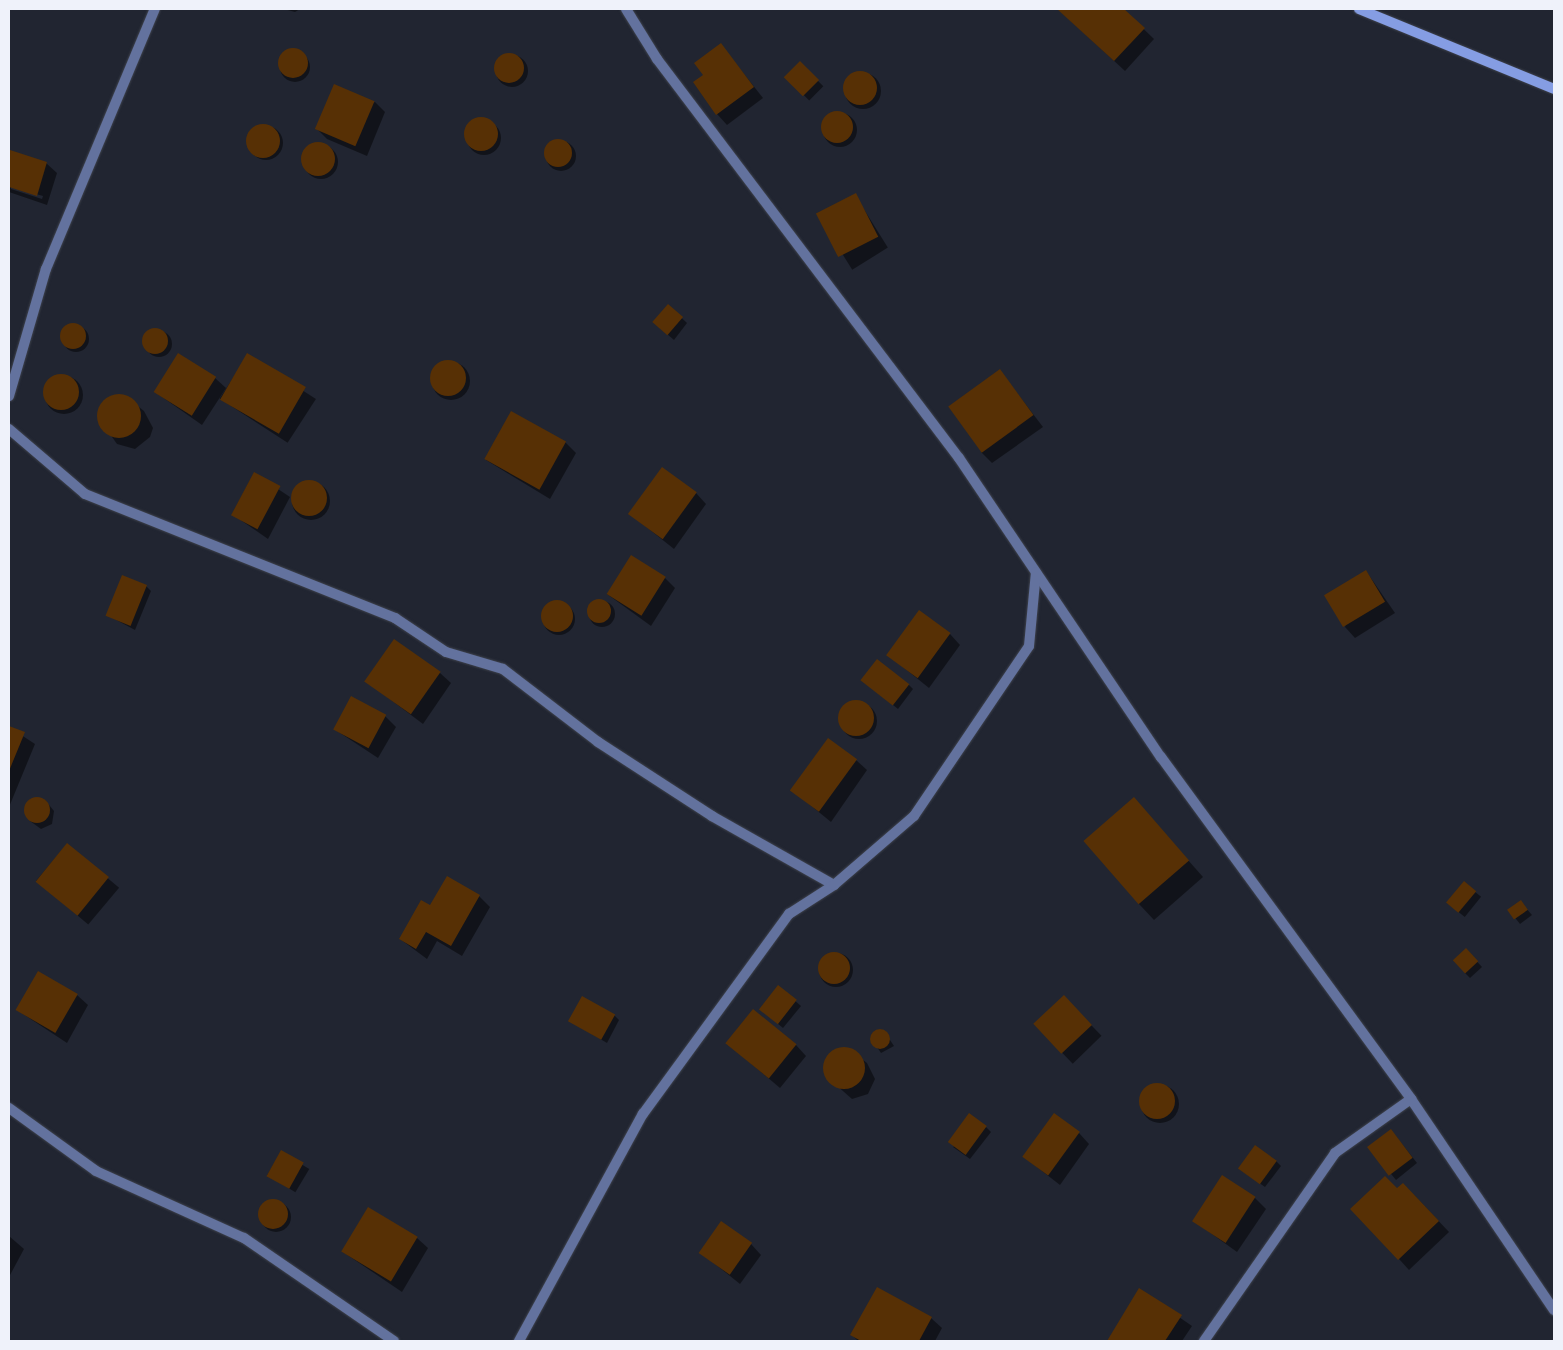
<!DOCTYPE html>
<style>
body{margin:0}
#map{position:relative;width:1563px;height:1350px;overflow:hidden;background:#212531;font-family:"Space Grotesk",sans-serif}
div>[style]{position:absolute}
.shadow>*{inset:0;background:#0007;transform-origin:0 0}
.round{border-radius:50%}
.building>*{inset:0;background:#573005;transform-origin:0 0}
.roads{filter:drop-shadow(0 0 1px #3e424d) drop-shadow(0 0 1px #3e424d)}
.street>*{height:10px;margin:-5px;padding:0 5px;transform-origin:5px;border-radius:5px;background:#63729e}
.secondary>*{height:10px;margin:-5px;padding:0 5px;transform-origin:5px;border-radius:5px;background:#859de3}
span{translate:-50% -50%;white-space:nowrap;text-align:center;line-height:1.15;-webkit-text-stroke:4px #171c27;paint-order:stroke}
.frame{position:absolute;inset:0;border:10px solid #eff2fa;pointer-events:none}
</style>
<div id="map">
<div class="shadow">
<div style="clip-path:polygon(284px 9px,300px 9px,295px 12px)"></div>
<div style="clip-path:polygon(1058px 9px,1123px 9px,1154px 39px,1125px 71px)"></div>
<div style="clip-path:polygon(721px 45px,763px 98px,727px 125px,717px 114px,704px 75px)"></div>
<div class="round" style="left:280px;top:52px;width:30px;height:30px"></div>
<div class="round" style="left:496px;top:55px;width:32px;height:32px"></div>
<div style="left:800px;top:63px;width:33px;height:20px;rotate:45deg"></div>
<div class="round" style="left:845px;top:73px;width:36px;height:36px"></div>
<div style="clip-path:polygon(375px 102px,385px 112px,367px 156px,327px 139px,317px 129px)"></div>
<div class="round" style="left:823px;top:113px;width:34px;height:34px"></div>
<div class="round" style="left:467px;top:121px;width:34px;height:34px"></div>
<div class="round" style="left:249px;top:126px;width:34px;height:34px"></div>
<div class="round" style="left:546px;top:141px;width:30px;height:30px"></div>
<div class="round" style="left:304px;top:145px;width:34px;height:34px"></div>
<div style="clip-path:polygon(evenodd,10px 152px,46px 163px,57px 173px,47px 205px,9px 192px,10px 152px,11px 187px,43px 196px,42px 199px,11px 189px,11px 187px)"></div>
<div style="left:855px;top:195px;width:62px;height:42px;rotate:58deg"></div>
<div style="clip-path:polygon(669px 306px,687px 323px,674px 340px,660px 328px)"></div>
<div class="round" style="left:63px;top:326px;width:26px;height:26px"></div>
<div class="round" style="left:146px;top:331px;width:26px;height:26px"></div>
<div style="left:248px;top:355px;width:81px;height:52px;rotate:33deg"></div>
<div class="round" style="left:432px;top:362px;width:38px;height:38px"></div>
<div style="clip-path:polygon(1000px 371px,1043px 427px,992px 463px,981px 452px)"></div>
<div class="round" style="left:45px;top:376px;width:38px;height:38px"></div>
<div style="clip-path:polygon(215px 378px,226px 388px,202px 425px,155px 392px)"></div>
<div style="clip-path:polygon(124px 395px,144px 411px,153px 428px,150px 437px,135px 449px,117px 444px,98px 417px,106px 400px)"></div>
<div style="clip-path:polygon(565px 442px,576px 453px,550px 499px,486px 460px)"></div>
<div style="clip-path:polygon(254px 473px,290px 497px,268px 539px,232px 514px)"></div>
<div class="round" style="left:292px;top:482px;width:38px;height:38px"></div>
<div style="clip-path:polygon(696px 493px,706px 504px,674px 549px,630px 514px)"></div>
<div style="clip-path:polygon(1366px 571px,1395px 613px,1355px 638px,1345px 627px)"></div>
<div style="clip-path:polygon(665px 578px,675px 588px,651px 626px,607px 594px)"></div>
<div style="clip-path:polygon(146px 586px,151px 591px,135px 630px,107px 615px)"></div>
<div class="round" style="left:589px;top:601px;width:26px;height:26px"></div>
<div class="round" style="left:543px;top:603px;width:32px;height:32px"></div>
<div style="clip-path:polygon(950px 634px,960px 645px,929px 688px,888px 655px)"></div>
<div style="clip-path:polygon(440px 673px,451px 683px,423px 724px,367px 682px)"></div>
<div style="clip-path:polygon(908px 684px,913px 689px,898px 709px,868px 685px)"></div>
<div class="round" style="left:841px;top:703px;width:36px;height:36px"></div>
<div style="clip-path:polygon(385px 716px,396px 727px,378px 758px,334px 729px)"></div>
<div style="clip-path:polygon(9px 727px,35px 744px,9px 807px)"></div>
<div style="clip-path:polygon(856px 760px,867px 770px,831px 822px,793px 791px)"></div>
<div style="clip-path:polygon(1134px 799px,1203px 877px,1154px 920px,1139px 904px)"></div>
<div style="clip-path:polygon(45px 800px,54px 811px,52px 824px,41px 829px,30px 821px,28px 803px)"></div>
<div style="left:67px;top:844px;width:68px;height:48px;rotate:40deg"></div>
<div style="left:1464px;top:883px;width:22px;height:26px;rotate:39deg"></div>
<div style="clip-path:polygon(479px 896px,490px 907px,462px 956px,437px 941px,427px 959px,400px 939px,431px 907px)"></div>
<div style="clip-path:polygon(1525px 907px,1532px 915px,1520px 924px,1509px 910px)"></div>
<div class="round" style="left:819px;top:953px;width:34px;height:34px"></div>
<div style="clip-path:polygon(1471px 955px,1482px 967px,1470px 978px,1465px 973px)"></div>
<div style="clip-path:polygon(778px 986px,801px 1006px,783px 1028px,765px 1013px)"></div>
<div style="clip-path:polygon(77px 995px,88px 1005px,67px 1043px,17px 1010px)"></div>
<div style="left:1064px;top:997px;width:54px;height:40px;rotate:46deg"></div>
<div style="clip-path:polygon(614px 1015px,619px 1020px,607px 1043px,570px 1021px)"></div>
<div style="clip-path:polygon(884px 1031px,894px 1046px,881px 1053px,871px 1038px)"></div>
<div style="clip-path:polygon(727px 1043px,796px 1045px,806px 1056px,780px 1088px)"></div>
<div style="clip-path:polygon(849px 1049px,867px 1063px,875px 1079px,868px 1094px,852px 1099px,827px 1077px,825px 1069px,832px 1053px)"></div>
<div class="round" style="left:1141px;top:1085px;width:38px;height:38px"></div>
<div style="clip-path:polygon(986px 1127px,991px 1132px,970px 1159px,953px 1147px)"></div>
<div style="clip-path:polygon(1079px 1133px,1089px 1144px,1060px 1185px,1024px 1157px)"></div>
<div style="clip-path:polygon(1395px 1135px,1417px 1163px,1396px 1180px,1369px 1147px)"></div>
<div style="left:281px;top:1152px;width:33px;height:27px;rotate:31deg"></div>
<div style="clip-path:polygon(1276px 1161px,1281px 1166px,1265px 1187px,1245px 1173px)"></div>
<div style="clip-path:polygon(1397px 1190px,1414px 1195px,1449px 1232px,1409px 1270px,1399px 1259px)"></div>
<div style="clip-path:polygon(1255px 1198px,1266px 1209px,1237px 1252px,1194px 1221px)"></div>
<div class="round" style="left:261px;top:1202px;width:30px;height:30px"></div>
<div style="clip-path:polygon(9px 1236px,24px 1249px,9px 1277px)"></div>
<div style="clip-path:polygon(417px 1238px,428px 1248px,402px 1292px,343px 1252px)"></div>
<div style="clip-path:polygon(751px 1244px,761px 1255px,740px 1284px,700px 1252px)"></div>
<div style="clip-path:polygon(1140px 1290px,1192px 1326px,1182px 1341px,1108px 1341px)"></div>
<div style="clip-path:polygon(931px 1318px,942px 1328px,935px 1341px,858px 1341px,852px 1335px)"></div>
</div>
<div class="building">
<div style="clip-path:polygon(1057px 9px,1124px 9px,1145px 28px,1114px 61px)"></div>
<div style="clip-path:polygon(721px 43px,754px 87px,716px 115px,693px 82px,703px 75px,694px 63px)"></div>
<div class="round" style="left:278px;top:48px;width:30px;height:30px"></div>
<div class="round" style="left:494px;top:53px;width:30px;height:30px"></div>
<div style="left:800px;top:61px;width:27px;height:23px;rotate:45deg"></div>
<div class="round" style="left:843px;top:71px;width:34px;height:34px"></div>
<div style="left:334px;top:84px;width:44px;height:49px;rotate:23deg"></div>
<div class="round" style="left:821px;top:111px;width:32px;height:32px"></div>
<div class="round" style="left:464px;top:117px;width:34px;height:34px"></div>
<div class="round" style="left:246px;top:124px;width:34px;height:34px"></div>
<div class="round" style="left:544px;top:139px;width:28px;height:28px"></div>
<div class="round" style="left:301px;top:142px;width:34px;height:34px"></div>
<div style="clip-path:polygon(10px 150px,47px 162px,37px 196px,9px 187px)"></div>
<div style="left:856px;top:193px;width:49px;height:45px;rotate:63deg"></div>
<div style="left:668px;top:304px;width:20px;height:24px;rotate:41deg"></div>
<div class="round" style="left:60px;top:323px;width:26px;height:26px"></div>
<div class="round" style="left:142px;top:328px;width:26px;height:26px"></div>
<div style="left:178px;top:353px;width:45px;height:46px;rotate:32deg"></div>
<div style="left:247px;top:353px;width:68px;height:54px;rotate:30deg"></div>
<div class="round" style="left:430px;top:360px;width:36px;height:36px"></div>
<div style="left:1000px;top:369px;width:57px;height:64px;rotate:54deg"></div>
<div class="round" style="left:43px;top:374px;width:36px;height:36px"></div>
<div class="round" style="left:97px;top:394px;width:44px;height:44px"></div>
<div style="left:511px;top:411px;width:63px;height:55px;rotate:29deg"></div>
<div style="left:662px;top:467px;width:43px;height:58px;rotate:36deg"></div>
<div style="left:254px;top:472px;width:30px;height:49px;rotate:28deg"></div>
<div class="round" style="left:291px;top:480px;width:36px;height:36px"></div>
<div style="left:631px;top:555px;width:41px;height:46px;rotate:32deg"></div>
<div style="left:1366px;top:570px;width:37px;height:49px;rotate:59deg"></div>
<div style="left:122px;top:575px;width:27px;height:44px;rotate:22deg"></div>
<div class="round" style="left:587px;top:599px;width:24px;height:24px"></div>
<div class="round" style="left:541px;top:600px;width:32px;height:32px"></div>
<div style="left:919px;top:610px;width:39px;height:56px;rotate:36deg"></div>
<div style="left:394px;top:639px;width:57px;height:52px;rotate:35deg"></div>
<div style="left:877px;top:659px;width:41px;height:27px;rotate:38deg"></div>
<div style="left:351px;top:696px;width:40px;height:38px;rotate:28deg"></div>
<div class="round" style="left:838px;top:700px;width:36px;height:36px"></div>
<div style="clip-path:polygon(9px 726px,25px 732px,9px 771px)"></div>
<div style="left:828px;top:738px;width:36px;height:65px;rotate:36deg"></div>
<div class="round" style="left:24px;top:797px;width:26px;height:26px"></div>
<div style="left:1134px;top:797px;width:84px;height:67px;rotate:49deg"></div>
<div style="left:67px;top:843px;width:54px;height:50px;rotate:39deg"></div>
<div style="clip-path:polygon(447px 876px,480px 895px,451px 946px,426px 932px,416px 949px,399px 939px,421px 900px,430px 905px)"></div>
<div style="left:1464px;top:881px;width:16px;height:28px;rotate:40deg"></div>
<div style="left:1521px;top:900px;width:12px;height:17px;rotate:55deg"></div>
<div style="left:1466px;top:948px;width:18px;height:18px;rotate:47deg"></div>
<div class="round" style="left:818px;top:952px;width:32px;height:32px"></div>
<div style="left:38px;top:971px;width:46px;height:45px;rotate:30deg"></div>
<div style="left:778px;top:985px;width:24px;height:31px;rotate:38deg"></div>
<div style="left:1064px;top:995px;width:41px;height:42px;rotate:47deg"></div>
<div style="left:582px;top:996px;width:38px;height:29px;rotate:29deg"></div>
<div style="left:753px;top:1009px;width:56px;height:44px;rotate:39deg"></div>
<div class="round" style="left:870px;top:1029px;width:20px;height:20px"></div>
<div class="round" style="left:823px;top:1047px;width:42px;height:42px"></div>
<div class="round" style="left:1139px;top:1083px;width:36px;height:36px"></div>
<div style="left:969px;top:1113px;width:22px;height:36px;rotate:36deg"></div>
<div style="left:1054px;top:1113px;width:32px;height:54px;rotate:36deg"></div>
<div style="left:1391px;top:1129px;width:36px;height:30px;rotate:53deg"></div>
<div style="left:1255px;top:1145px;width:27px;height:29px;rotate:36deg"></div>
<div style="left:281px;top:1150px;width:26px;height:30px;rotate:29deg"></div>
<div style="left:1222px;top:1175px;width:40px;height:55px;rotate:33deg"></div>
<div style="clip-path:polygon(1385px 1176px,1397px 1188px,1403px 1183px,1439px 1221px,1398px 1260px,1350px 1209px)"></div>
<div class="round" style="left:258px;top:1199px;width:30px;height:30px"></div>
<div style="left:368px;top:1207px;width:58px;height:52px;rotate:31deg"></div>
<div style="left:721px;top:1221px;width:38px;height:39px;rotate:35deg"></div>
<div style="clip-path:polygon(877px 1287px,932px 1317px,919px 1341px,861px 1341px,850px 1335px)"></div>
<div style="clip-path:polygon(1139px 1288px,1182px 1315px,1165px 1341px,1107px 1341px)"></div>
</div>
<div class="roads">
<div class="street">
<div style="left:626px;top:9px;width:59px;rotate:58.2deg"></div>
<div style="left:657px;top:59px;width:500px;rotate:52.88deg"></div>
<div style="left:959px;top:458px;width:361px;rotate:56deg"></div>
<div style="left:1161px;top:757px;width:424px;rotate:53.8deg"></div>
<div style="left:1411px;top:1099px;width:255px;rotate:55.9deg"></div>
<div style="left:9px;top:396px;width:132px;rotate:-73.8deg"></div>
<div style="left:46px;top:269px;width:282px;rotate:-67.3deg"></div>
<div style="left:9px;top:429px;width:100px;rotate:40.5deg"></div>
<div style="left:85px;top:494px;width:334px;rotate:21.8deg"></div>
<div style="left:395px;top:618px;width:61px;rotate:33.7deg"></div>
<div style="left:446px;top:652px;width:59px;rotate:16.6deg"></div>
<div style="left:503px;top:669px;width:120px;rotate:37.5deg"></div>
<div style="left:598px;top:742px;width:136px;rotate:33deg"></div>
<div style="left:712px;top:816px;width:140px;rotate:29.5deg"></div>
<div style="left:9px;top:1108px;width:107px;rotate:35.9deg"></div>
<div style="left:96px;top:1171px;width:162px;rotate:24.4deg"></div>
<div style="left:244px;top:1238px;width:182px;rotate:34.5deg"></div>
<div style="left:519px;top:1341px;width:259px;rotate:-61.4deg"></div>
<div style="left:643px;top:1114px;width:248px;rotate:-53.9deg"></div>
<div style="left:789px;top:914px;width:54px;rotate:-32.8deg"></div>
<div style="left:834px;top:885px;width:106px;rotate:-40.8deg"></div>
<div style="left:914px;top:816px;width:205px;rotate:-55.9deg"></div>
<div style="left:1029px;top:646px;width:74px;rotate:-84.6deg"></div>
<div style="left:1204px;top:1341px;width:229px;rotate:-55.1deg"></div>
<div style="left:1335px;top:1153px;width:93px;rotate:-35.4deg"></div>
</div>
<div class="secondary">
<div style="left:1359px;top:9px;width:211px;rotate:22.3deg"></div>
</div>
</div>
<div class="frame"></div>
</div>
